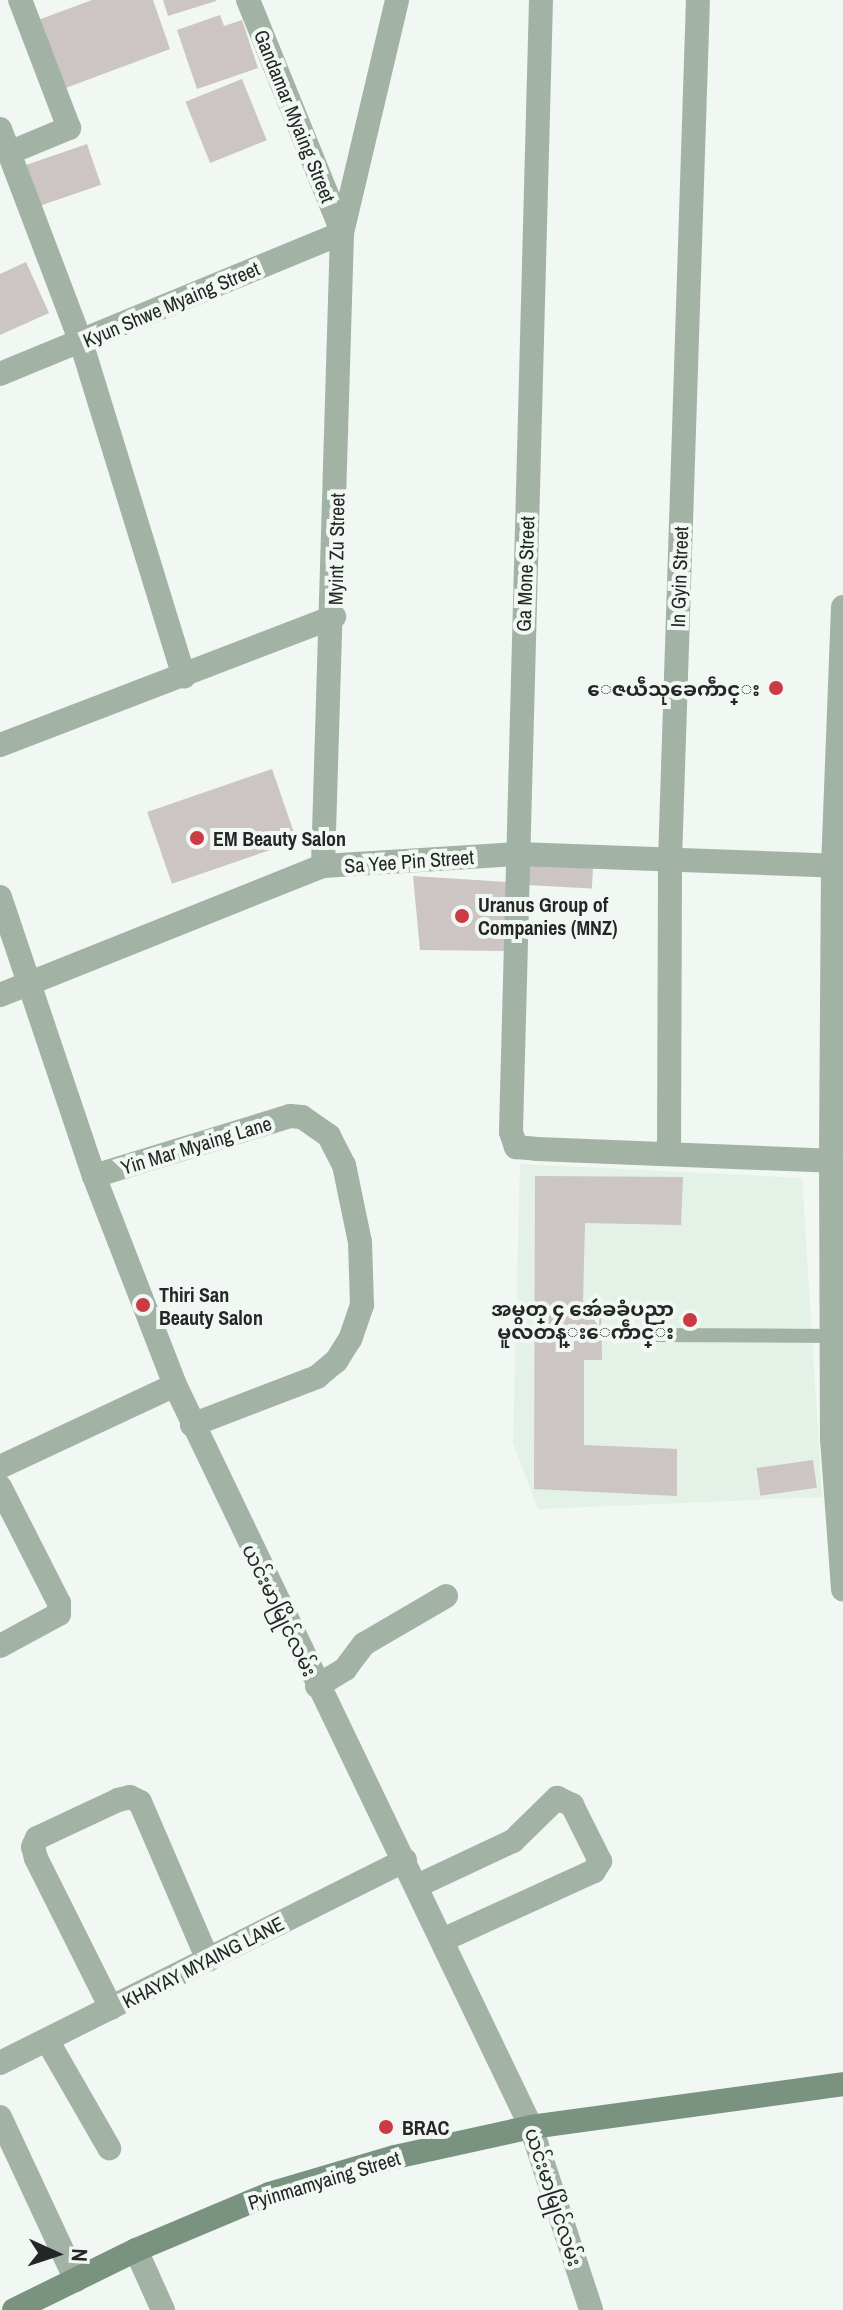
<!DOCTYPE html>
<meta charset="utf-8">
<style>
body{margin:0}
#map{position:relative;width:843px;height:2310px;overflow:hidden;background:#f1f7f2;font-family:"Archivo Narrow","Noto Sans Myanmar",sans-serif}
div>[style]{position:absolute}
.built>*{inset:0;background:#e3f1e6}
.building>*{inset:0;background:#cdc4c4;transform-origin:0 0}
.lane>*{height:14px;margin:-7px;padding:0 7px;transform-origin:7px;border-radius:7px;background:#a2b3a6}
.street>*{height:24px;margin:-12px;padding:0 12px;transform-origin:12px;border-radius:12px;background:#a2b3a6}
.secondary>*{height:24px;margin:-12px;padding:0 12px;transform-origin:12px;border-radius:12px;background:#7a9280}
.dots>*{width:22px;height:22px;translate:-50% -50%;box-sizing:border-box;border:4px solid #f1f7f2;border-radius:50%}
span{translate:-50% -50%;white-space:nowrap;text-align:center;line-height:1.15;-webkit-text-stroke:8px #f1f7f2;paint-order:stroke}
.street-label{font-size:20px;color:#242725}
.poi-label{font-size:20px;color:#242725;font-weight:700}
.right{translate:-100% -50%;text-align:right}
.left{translate:0 -50%;text-align:left}
.north{position:absolute;left:16px;top:2214px;width:80px;height:80px;-webkit-text-stroke:6px #f1f7f2;paint-order:stroke;rotate:93deg;font-size:22px;font-weight:700;line-height:32px;text-align:center;color:#242725}
.north::after{content:'';display:block;margin:auto;width:28px;height:36px;background:#242725;clip-path:polygon(50% 0,100% 100%,50% 72%,0 100%)}
</style>
<div id="map">
<div class="built">
<div style="clip-path:polygon(520px 1164px,802px 1178px,822px 1497px,538px 1509px,513px 1443px)"></div>
</div>
<div class="building">
<div style="clip-path:polygon(92px 0,153px 0,170px 49px,63px 89px,38px 20px)"></div>
<div style="clip-path:polygon(163px 0,216px 0,216px 1px,168px 16px)"></div>
<div style="clip-path:polygon(220px 15px,224px 26px,242px 20px,258px 68px,197px 89px,177px 30px)"></div>
<div style="left:242px;top:79px;width:66px;height:61px;rotate:68deg"></div>
<div style="left:87px;top:144px;width:43px;height:66px;rotate:71deg"></div>
<div style="clip-path:polygon(26px 262px,49px 313px,0 335px,0 274px)"></div>
<div style="left:272px;top:769px;width:76px;height:132px;rotate:71deg"></div>
<div style="left:527px;top:865px;width:66px;height:20px;rotate:3deg"></div>
<div style="clip-path:polygon(413px 876px,507px 882px,507px 951px,420px 950px)"></div>
<div style="clip-path:polygon(535px 1176px,683px 1177px,681px 1225px,585px 1223px,583px 1301px,601px 1302px,602px 1360px,584px 1360px,584px 1445px,677px 1449px,677px 1496px,534px 1489px)"></div>
<div style="left:813px;top:1460px;width:28px;height:57px;rotate:82deg"></div>
</div>
<div class="lane">
<div style="left:655px;top:1335px;width:177px;rotate:0.3deg"></div>
</div>
<div class="street">
<div style="left:248px;top:0;width:249px;rotate:67.9deg"></div>
<div style="left:541px;top:0;width:1132px;rotate:91.52deg"></div>
<div style="left:511px;top:1132px;width:16px;rotate:72deg"></div>
<div style="left:516px;top:1147px;width:21px;rotate:5deg"></div>
<div style="left:537px;top:1149px;width:294px;rotate:2.3deg"></div>
<div style="left:0;top:129px;width:228px;rotate:69.2deg"></div>
<div style="left:81px;top:342px;width:350px;rotate:72.9deg"></div>
<div style="left:11px;top:152px;width:63px;rotate:-22.5deg"></div>
<div style="left:69px;top:128px;width:137px;rotate:-110.9deg"></div>
<div style="left:0;top:374px;width:370px;rotate:-22.4deg"></div>
<div style="left:843px;top:607px;width:258px;rotate:92.2deg"></div>
<div style="left:833px;top:865px;width:296px;rotate:90.4deg"></div>
<div style="left:831px;top:1161px;width:278px;rotate:89.8deg"></div>
<div style="left:832px;top:1439px;width:151px;rotate:85.8deg"></div>
<div style="left:0;top:745px;width:358px;rotate:-21deg"></div>
<div style="left:323px;top:866px;width:633px;rotate:-88.28deg"></div>
<div style="left:342px;top:233px;width:239px;rotate:-76.7deg"></div>
<div style="left:0;top:897px;width:294px;rotate:71.4deg"></div>
<div style="left:94px;top:1176px;width:224px;rotate:68.8deg"></div>
<div style="left:175px;top:1385px;width:823px;rotate:64.37deg"></div>
<div style="left:531px;top:2127px;width:193px;rotate:71.8deg"></div>
<div style="left:0;top:995px;width:348px;rotate:-21.8deg"></div>
<div style="left:323px;top:866px;width:195px;rotate:-3.5deg"></div>
<div style="left:518px;top:854px;width:325px;rotate:2.1deg"></div>
<div style="left:669px;top:1154px;width:293px;rotate:-89.8deg"></div>
<div style="left:670px;top:861px;width:861px;rotate:-88.14deg"></div>
<div style="left:94px;top:1176px;width:205px;rotate:-17deg"></div>
<div style="left:290px;top:1116px;width:12px;rotate:5deg"></div>
<div style="left:302px;top:1117px;width:33px;rotate:35deg"></div>
<div style="left:329px;top:1136px;width:33px;rotate:63deg"></div>
<div style="left:344px;top:1165px;width:79px;rotate:78.3deg"></div>
<div style="left:360px;top:1242px;width:63px;rotate:88.2deg"></div>
<div style="left:362px;top:1305px;width:36px;rotate:109deg"></div>
<div style="left:350px;top:1339px;width:26px;rotate:122deg"></div>
<div style="left:336px;top:1361px;width:25px;rotate:140deg"></div>
<div style="left:317px;top:1377px;width:134px;rotate:159deg"></div>
<div style="left:0;top:1467px;width:193px;rotate:-25.1deg"></div>
<div style="left:0;top:1487px;width:130px;rotate:63deg"></div>
<div style="left:59px;top:1603px;width:11px;rotate:90deg"></div>
<div style="left:59px;top:1614px;width:67px;rotate:151.5deg"></div>
<div style="left:317px;top:1686px;width:33px;rotate:-31deg"></div>
<div style="left:345px;top:1669px;width:31px;rotate:-53deg"></div>
<div style="left:364px;top:1644px;width:95px;rotate:-30.3deg"></div>
<div style="left:419px;top:1885px;width:104px;rotate:-25.1deg"></div>
<div style="left:513px;top:1841px;width:62px;rotate:-44.3deg"></div>
<div style="left:557px;top:1798px;width:17px;rotate:25deg"></div>
<div style="left:572px;top:1805px;width:63px;rotate:63.4deg"></div>
<div style="left:600px;top:1861px;width:12px;rotate:121deg"></div>
<div style="left:594px;top:1871px;width:164px;rotate:155.5deg"></div>
<div style="left:111px;top:2008px;width:168px;rotate:-116.6deg"></div>
<div style="left:36px;top:1858px;width:11px;rotate:-105deg"></div>
<div style="left:33px;top:1847px;width:10px;rotate:-66deg"></div>
<div style="left:37px;top:1838px;width:89px;rotate:-25.1deg"></div>
<div style="left:118px;top:1800px;width:12px;rotate:-14deg"></div>
<div style="left:130px;top:1797px;width:11px;rotate:27deg"></div>
<div style="left:140px;top:1802px;width:172px;rotate:66.7deg"></div>
<div style="left:47px;top:2040px;width:125px;rotate:60.1deg"></div>
<div style="left:0;top:2063px;width:453px;rotate:-26.6deg"></div>
<div style="left:0;top:2117px;width:180px;rotate:65deg"></div>
<div style="left:136px;top:2250px;width:66px;rotate:65.8deg"></div>
</div>
<div class="secondary">
<div style="left:14px;top:2310px;width:136px;rotate:-26.2deg"></div>
<div style="left:136px;top:2250px;width:144px;rotate:-22.8deg"></div>
<div style="left:269px;top:2194px;width:131px;rotate:-16.4deg"></div>
<div style="left:395px;top:2157px;width:139px;rotate:-12.4deg"></div>
<div style="left:531px;top:2127px;width:315px;rotate:-7.8deg"></div>
</div>
<div class="dots">
<div style="left:776px;top:688px;background:#ca3b45"></div>
<div style="left:197px;top:838px;background:#ca3b45"></div>
<div style="left:462px;top:916px;background:#ca3b45"></div>
<div style="left:143px;top:1305px;background:#ca3b45"></div>
<div style="left:690px;top:1320px;background:#ca3b45"></div>
<div style="left:386px;top:2127px;background:#ca3b45"></div>
</div>
<div class="street-label">
<span style="left:295px;top:116px;rotate:68deg">Gandamar Myaing Street</span>
<span style="left:171px;top:304px;rotate:-23deg">Kyun Shwe Myaing Street</span>
<span style="left:336px;top:549px;rotate:-89deg">Myint Zu Street</span>
<span style="left:525px;top:574px;rotate:-88deg">Ga Mone Street</span>
<span style="left:679px;top:577px;rotate:-88deg">In Gyin Street</span>
<span style="left:409px;top:861px;rotate:-4deg">Sa Yee Pin Street</span>
<span style="left:196px;top:1145px;rotate:-17deg">Yin Mar Myaing Lane</span>
<span style="left:280px;top:1610px;rotate:64deg">ယင်းမာမြိုင်လမ်း</span>
<span style="left:203px;top:1962px;rotate:-27deg">KHAYAY MYAING LANE</span>
<span style="left:324px;top:2180px;rotate:-17deg">Pyinmamyaing Street</span>
<span style="left:554px;top:2197px;rotate:72deg">ယင်းမာမြိုင်လမ်း</span>
</div>
<div class="poi-label">
<span class="right" style="left:760px;top:688px">ေဇယဵသုခေကဵာင္း</span>
<span class="left" style="left:213px;top:838px">EM Beauty Salon</span>
<span class="left" style="left:478px;top:916px">Uranus Group of<br>Companies (MNZ)</span>
<span class="left" style="left:159px;top:1306px">Thiri San<br>Beauty Salon</span>
<span class="right" style="left:674px;top:1320px">အမွတ္ ၄ အေဴခခံပညာ<br>မူလတန္းေကဵာင္း</span>
<span class="left" style="left:402px;top:2127px">BRAC</span>
</div>
<div class="north">N</div>
</div>
